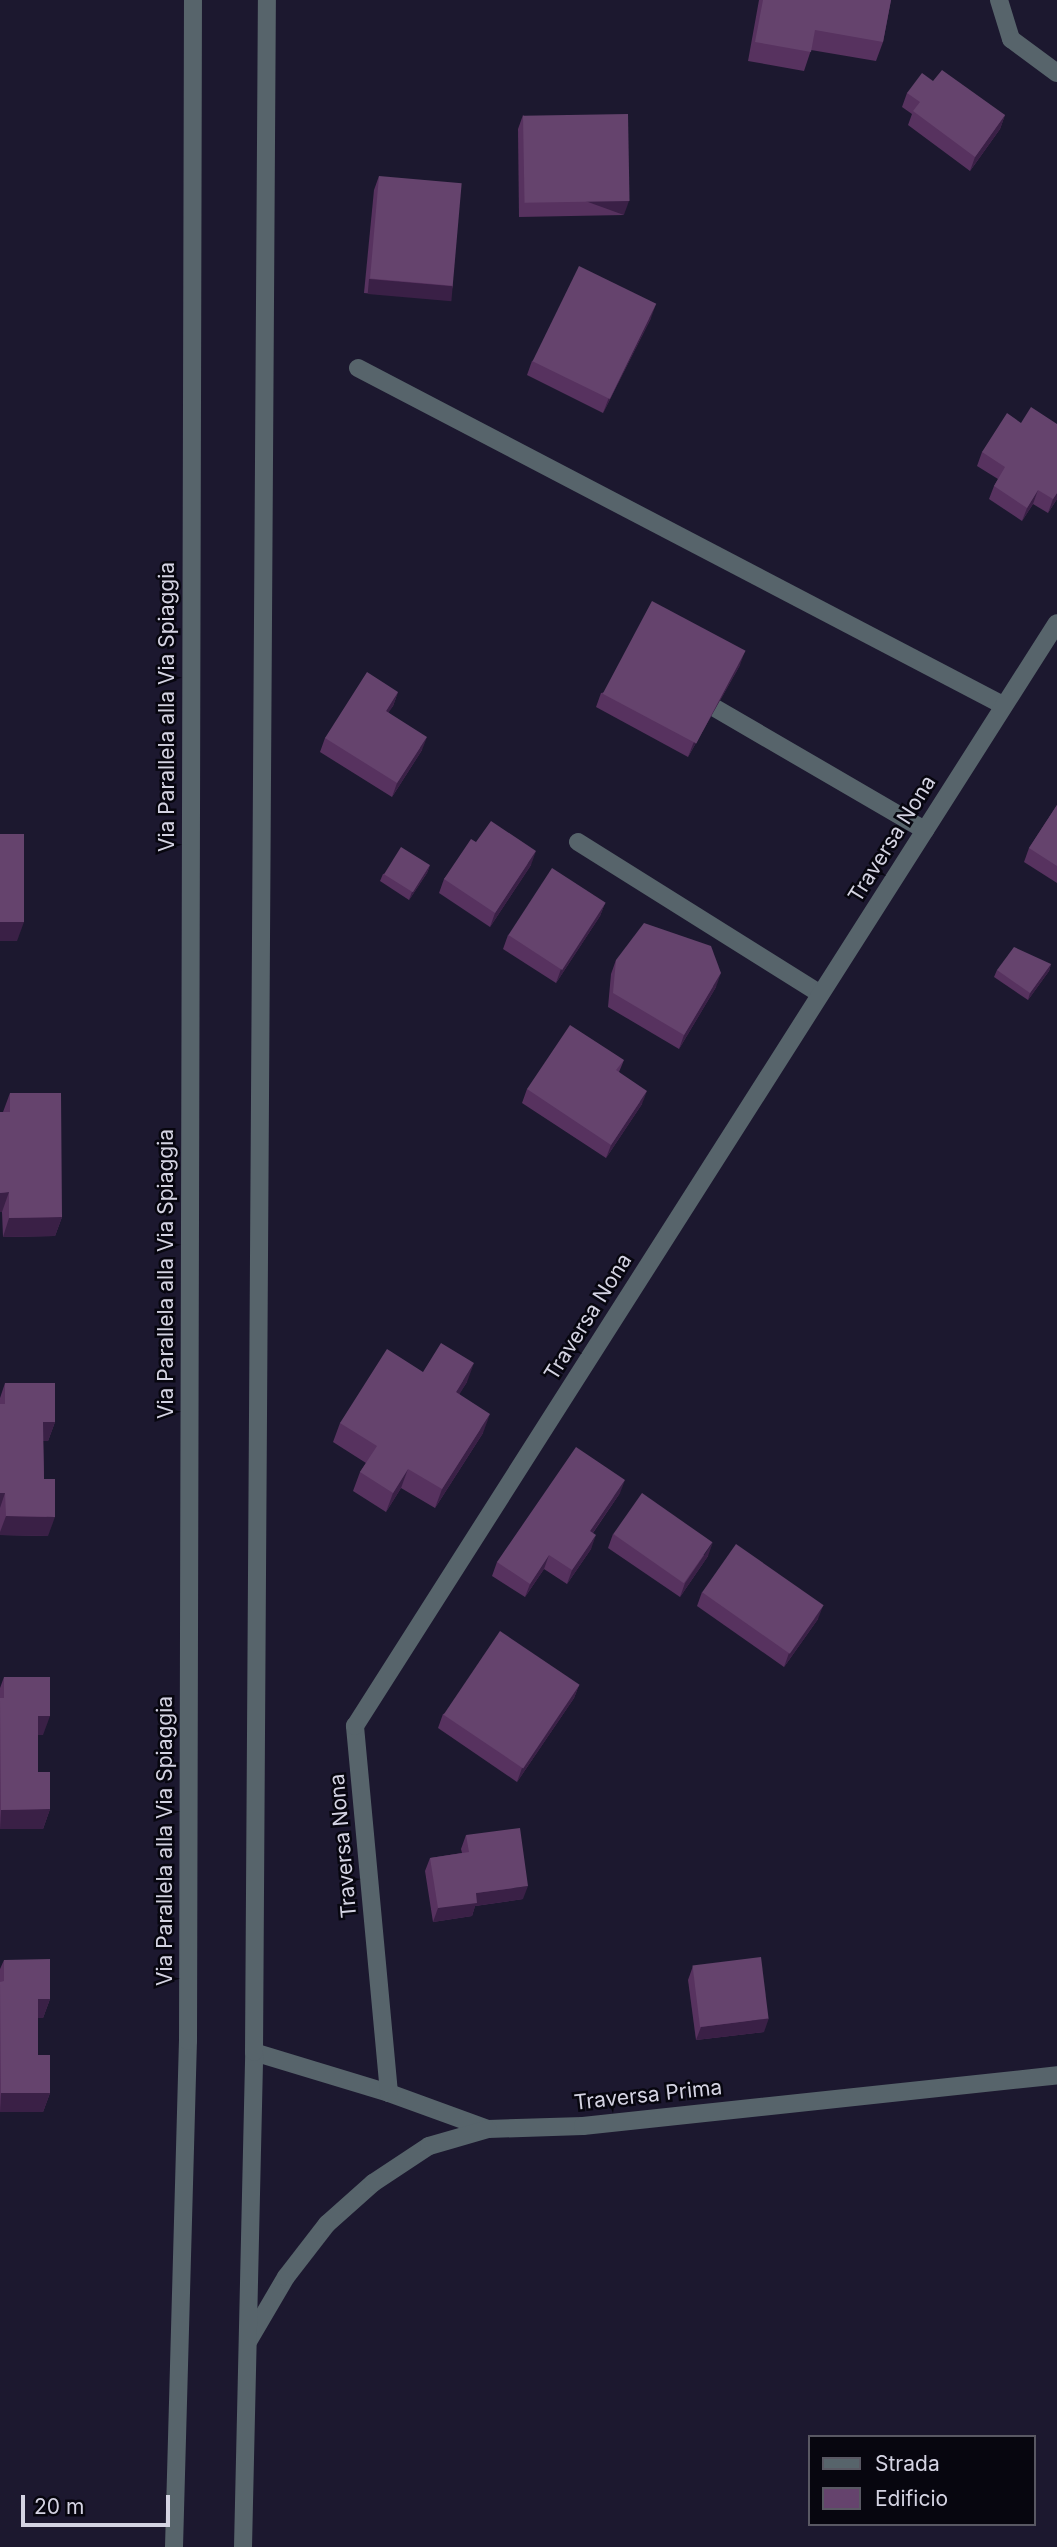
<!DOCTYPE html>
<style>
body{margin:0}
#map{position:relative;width:1057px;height:2547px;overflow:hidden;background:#1c182f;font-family:Inter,sans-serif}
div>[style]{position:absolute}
.minor>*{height:18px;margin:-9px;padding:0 9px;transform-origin:9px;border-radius:9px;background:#57646b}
.wall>*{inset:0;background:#57325f}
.shaded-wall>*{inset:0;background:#3a2046;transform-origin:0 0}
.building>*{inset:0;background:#65436d;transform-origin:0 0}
span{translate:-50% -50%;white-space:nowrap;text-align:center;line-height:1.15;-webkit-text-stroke:5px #07060f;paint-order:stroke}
.street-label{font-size:21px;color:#d4d3e2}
.legend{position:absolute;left:808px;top:2435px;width:228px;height:91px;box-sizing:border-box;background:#07060f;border:2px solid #595863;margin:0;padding:9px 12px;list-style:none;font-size:21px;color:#d4d3e2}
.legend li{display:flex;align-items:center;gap:14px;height:35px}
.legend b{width:35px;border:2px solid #595863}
.scale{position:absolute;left:21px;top:2495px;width:149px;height:32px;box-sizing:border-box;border:4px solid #d4d3e2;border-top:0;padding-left:9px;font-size:21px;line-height:24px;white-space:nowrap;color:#d4d3e2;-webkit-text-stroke:5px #07060f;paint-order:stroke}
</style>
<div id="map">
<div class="minor">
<div style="left:999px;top:0;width:41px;rotate:72.9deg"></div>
<div style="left:1011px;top:39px;width:57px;rotate:36.5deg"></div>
<div style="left:358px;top:368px;width:728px;rotate:27.59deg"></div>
<div style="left:715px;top:708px;width:243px;rotate:30.2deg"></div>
<div style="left:578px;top:842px;width:286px;rotate:32.1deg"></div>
<div style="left:254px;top:2052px;width:141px;rotate:16.9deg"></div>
<div style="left:389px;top:2093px;width:105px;rotate:20deg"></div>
<div style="left:488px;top:2129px;width:95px;rotate:-1.8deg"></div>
<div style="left:583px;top:2126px;width:477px;rotate:-6.1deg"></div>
<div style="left:389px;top:2093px;width:369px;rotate:-95.3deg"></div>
<div style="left:355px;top:1726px;width:1307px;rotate:-57.53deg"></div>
<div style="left:249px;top:2340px;width:73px;rotate:-59.6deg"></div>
<div style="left:286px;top:2277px;width:67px;rotate:-52.3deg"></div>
<div style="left:327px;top:2224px;width:62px;rotate:-41.7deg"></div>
<div style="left:373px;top:2183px;width:67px;rotate:-33.5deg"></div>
<div style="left:429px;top:2146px;width:61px;rotate:-16.1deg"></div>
<div style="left:174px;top:2547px;width:506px;rotate:-88.42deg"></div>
<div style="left:188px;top:2041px;width:2041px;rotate:-89.86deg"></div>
<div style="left:243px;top:2547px;width:495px;rotate:-88.7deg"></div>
<div style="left:254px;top:2052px;width:2052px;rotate:-89.64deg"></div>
</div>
<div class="wall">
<div style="clip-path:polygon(759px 0,891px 0,883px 42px,876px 61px,811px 50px,804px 71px,748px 61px)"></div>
<div style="clip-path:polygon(933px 81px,1005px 115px,1000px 129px,970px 171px,908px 125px,912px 114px,902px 107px,907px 93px)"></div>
<div style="clip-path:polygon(523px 115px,624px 215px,519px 217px,518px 129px)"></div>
<div style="clip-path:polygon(379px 176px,453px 286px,448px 300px,364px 293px,374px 190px)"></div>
<div style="clip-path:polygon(651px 318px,603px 413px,527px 375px,532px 361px)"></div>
<div style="clip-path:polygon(1021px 423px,1057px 424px,1057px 499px,1048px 513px,1033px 504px,1022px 521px,989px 499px,994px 486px,998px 479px,977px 466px,982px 452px)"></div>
<div style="clip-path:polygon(740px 665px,688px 757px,596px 707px,601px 693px)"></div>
<div style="clip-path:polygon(398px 692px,393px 706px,388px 712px,422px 750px,392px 797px,320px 752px,325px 738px)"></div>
<div style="clip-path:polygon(1057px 805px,1057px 883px,1024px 862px,1029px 848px)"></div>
<div style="clip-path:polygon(476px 842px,531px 865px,490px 927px,439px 893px,444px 879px)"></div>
<div style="clip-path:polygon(430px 865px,427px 873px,409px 900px,380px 881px,383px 874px)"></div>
<div style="clip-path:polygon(605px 903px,600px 916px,556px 983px,503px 949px,508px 935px)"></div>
<div style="clip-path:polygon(616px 960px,716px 987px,679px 1049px,608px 1007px,611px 974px)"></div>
<div style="clip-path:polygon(1051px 964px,1049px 971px,1028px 1000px,994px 977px,997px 970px)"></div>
<div style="clip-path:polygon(624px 1060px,619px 1072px,642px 1104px,606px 1158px,522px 1103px,527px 1089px)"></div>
<div style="clip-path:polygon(10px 1093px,62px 1217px,55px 1236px,3px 1237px,2px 1212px,0 1212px,0 1112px,3px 1112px)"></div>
<div style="clip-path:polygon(423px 1372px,467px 1382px,459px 1394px,483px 1433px,435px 1508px,401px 1488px,386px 1512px,353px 1491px,360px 1472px,366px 1463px,333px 1442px,340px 1423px)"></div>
<div style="clip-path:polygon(5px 1383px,55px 1422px,48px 1441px,43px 1441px,44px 1479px,48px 1536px,0 1535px,0 1398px)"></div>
<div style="clip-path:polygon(620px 1493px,593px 1533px,591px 1549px,567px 1584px,544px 1569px,525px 1597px,492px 1576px,497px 1562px)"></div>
<div style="clip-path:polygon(613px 1534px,708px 1556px,680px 1597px,608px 1548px)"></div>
<div style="clip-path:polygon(702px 1592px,818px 1619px,784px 1667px,697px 1606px)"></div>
<div style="clip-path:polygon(4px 1677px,43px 1735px,38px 1735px,38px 1772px,50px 1809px,43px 1829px,0 1829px,0 1688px)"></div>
<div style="clip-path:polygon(579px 1685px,574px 1698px,517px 1782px,438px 1728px,443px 1714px)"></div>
<div style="clip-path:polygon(466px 1835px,523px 1899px,475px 1906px,472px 1916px,433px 1922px,425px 1871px,430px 1858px,462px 1853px,461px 1849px)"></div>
<div style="clip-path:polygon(4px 1960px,50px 1999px,43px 2018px,38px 2018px,38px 2055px,50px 2093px,43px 2112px,0 2112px,0 1969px)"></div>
<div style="clip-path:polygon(693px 1966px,764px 2032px,696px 2040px,688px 1980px)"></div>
</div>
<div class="shaded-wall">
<div style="clip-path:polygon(1005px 115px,1000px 129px,970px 171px,975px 157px)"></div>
<div style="left:629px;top:201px;width:15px;height:105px;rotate:110deg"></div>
<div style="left:369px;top:279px;width:84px;height:15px;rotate:5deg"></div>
<div style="clip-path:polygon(656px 304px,651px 318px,603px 413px,608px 400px)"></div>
<div style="clip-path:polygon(1038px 490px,1033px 504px,1022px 521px,1027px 508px)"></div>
<div style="clip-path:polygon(1057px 493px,1057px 499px,1048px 513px,1053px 499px)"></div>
<div style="clip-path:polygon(745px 651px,740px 665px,688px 757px,693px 744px)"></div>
<div style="clip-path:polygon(398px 692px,393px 706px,381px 724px,386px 711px)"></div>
<div style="clip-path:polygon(427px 737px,422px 750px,392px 797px,397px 783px)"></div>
<div style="clip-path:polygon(536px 851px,531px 865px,490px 927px,495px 913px)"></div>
<div style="clip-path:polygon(430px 865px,427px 873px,409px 900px,412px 892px)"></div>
<div style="clip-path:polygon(605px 903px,600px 916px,556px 983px,561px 969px)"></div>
<div style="clip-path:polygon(0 922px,24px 922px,17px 941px,0 941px)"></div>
<div style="clip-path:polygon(1051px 964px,1049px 971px,1028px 1000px,1030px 993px)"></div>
<div style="clip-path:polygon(721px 973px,716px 987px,679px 1049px,684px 1035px)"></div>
<div style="clip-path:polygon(647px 1091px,642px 1104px,606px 1158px,611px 1145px)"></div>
<div style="clip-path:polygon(9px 1192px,2px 1212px,0 1212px,0 1193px)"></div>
<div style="clip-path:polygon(62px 1217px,55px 1236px,3px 1237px,9px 1218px)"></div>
<div style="clip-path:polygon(474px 1363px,467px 1382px,449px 1411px,456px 1392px)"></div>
<div style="clip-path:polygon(490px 1414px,483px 1433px,435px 1508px,442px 1489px)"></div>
<div style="clip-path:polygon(43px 1422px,55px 1422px,48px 1441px,36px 1441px)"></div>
<div style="clip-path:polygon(408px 1469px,401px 1488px,386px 1512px,393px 1493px)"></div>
<div style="clip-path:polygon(625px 1480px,620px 1493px,585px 1544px,590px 1531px)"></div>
<div style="clip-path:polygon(0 1493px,5px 1493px,0 1508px)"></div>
<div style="clip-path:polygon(6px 1516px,55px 1517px,48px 1536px,0 1535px,0 1532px)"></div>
<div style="clip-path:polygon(596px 1535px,591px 1549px,567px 1584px,572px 1570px)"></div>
<div style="clip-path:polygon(713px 1542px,708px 1556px,680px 1597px,685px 1583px)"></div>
<div style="clip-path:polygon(549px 1555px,544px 1569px,525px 1597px,530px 1584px)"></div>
<div style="clip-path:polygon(823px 1606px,818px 1619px,784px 1667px,789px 1653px)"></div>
<div style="clip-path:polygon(579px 1685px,574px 1698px,517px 1782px,522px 1768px)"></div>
<div style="clip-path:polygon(38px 1716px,50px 1716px,43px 1735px,31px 1735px)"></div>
<div style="clip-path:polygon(50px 1809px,43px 1829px,0 1829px,1px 1810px)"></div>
<div style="clip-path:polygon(528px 1886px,523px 1899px,475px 1906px,472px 1916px,433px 1922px,438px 1908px,476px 1893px)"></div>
<div style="clip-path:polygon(38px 1999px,50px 1999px,43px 2018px,31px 2018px)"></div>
<div style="clip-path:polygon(769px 2018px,764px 2032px,696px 2040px,701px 2027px)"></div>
<div style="clip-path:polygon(1px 2093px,50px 2093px,43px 2112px,0 2112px)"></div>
</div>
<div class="building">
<div style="clip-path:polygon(763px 0,891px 0,883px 42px,815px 30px,811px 52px,755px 42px)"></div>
<div style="clip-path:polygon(942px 70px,1005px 115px,975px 157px,913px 111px,920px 102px,907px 93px,922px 73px,933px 81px)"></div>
<div style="left:628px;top:114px;width:87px;height:105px;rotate:89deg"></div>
<div style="left:379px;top:176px;width:83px;height:103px;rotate:5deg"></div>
<div style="left:579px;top:266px;width:86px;height:106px;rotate:26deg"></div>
<div style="clip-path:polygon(1031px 407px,1057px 424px,1057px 493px,1053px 499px,1038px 490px,1027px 508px,994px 486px,1005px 467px,982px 452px,1007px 413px,1021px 423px)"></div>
<div style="left:652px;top:601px;width:106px;height:105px;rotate:28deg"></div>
<div style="clip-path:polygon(367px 672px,398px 692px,386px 711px,427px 737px,397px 783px,325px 738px)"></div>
<div style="clip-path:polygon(1057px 805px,1057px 866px,1029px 848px)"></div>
<div style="clip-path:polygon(491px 821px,536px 851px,495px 913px,444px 879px,471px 839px,476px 842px)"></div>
<div style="left:24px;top:834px;width:88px;height:24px;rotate:90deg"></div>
<div style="left:401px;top:847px;width:34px;height:32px;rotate:32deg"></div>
<div style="left:552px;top:868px;width:64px;height:80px;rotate:33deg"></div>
<div style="clip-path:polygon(644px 923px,711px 946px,721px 973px,684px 1035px,613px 993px,616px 960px)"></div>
<div style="clip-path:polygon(1014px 947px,1051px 964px,1030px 993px,997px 970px)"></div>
<div style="clip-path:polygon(570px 1025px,624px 1060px,616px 1070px,647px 1091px,611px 1145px,527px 1089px)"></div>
<div style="clip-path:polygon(10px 1093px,61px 1093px,62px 1217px,9px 1218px,9px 1192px,0 1193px,0 1112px,10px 1112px)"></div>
<div style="clip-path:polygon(441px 1343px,474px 1363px,456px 1392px,490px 1414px,442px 1489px,408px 1469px,393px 1493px,360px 1472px,377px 1446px,340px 1423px,387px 1349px,423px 1372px)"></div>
<div style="clip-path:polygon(5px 1383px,55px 1383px,55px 1422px,43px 1422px,44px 1479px,55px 1479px,55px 1517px,6px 1516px,5px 1493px,0 1493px,0 1404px,5px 1404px)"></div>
<div style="clip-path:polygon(576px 1447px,625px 1480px,590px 1531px,596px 1535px,572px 1570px,549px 1555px,530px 1584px,497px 1562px)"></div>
<div style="left:642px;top:1493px;width:86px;height:50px;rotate:35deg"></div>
<div style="left:736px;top:1544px;width:107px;height:59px;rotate:35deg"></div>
<div style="left:500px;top:1631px;width:96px;height:101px;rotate:34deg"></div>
<div style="clip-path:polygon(4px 1677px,50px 1677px,50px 1716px,38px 1716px,38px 1772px,50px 1772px,50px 1809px,1px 1810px,0 1698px,4px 1698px)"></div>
<div style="clip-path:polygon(520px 1828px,528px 1886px,476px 1893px,477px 1903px,438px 1908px,430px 1858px,469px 1852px,466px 1835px)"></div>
<div style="left:761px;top:1957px;width:62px;height:69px;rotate:83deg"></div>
<div style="clip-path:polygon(50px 1959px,50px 1999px,38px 1999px,38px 2055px,50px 2055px,50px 2093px,1px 2093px,0 1982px,4px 1981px,4px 1960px)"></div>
</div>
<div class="street-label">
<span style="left:167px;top:707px;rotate:-90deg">Via Parallela alla Via Spiaggia</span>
<span style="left:892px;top:839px;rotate:-58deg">Traversa Nona</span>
<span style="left:166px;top:1274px;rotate:-90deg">Via Parallela alla Via Spiaggia</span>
<span style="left:588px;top:1317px;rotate:-58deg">Traversa Nona</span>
<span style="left:165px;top:1841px;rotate:-90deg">Via Parallela alla Via Spiaggia</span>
<span style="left:343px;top:1846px;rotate:-95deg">Traversa Nona</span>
<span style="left:648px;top:2095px;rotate:-6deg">Traversa Prima</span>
</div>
<ul class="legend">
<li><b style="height:9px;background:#57646b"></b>Strada</li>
<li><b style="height:19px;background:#65436d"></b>Edificio</li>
</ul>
<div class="scale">20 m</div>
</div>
